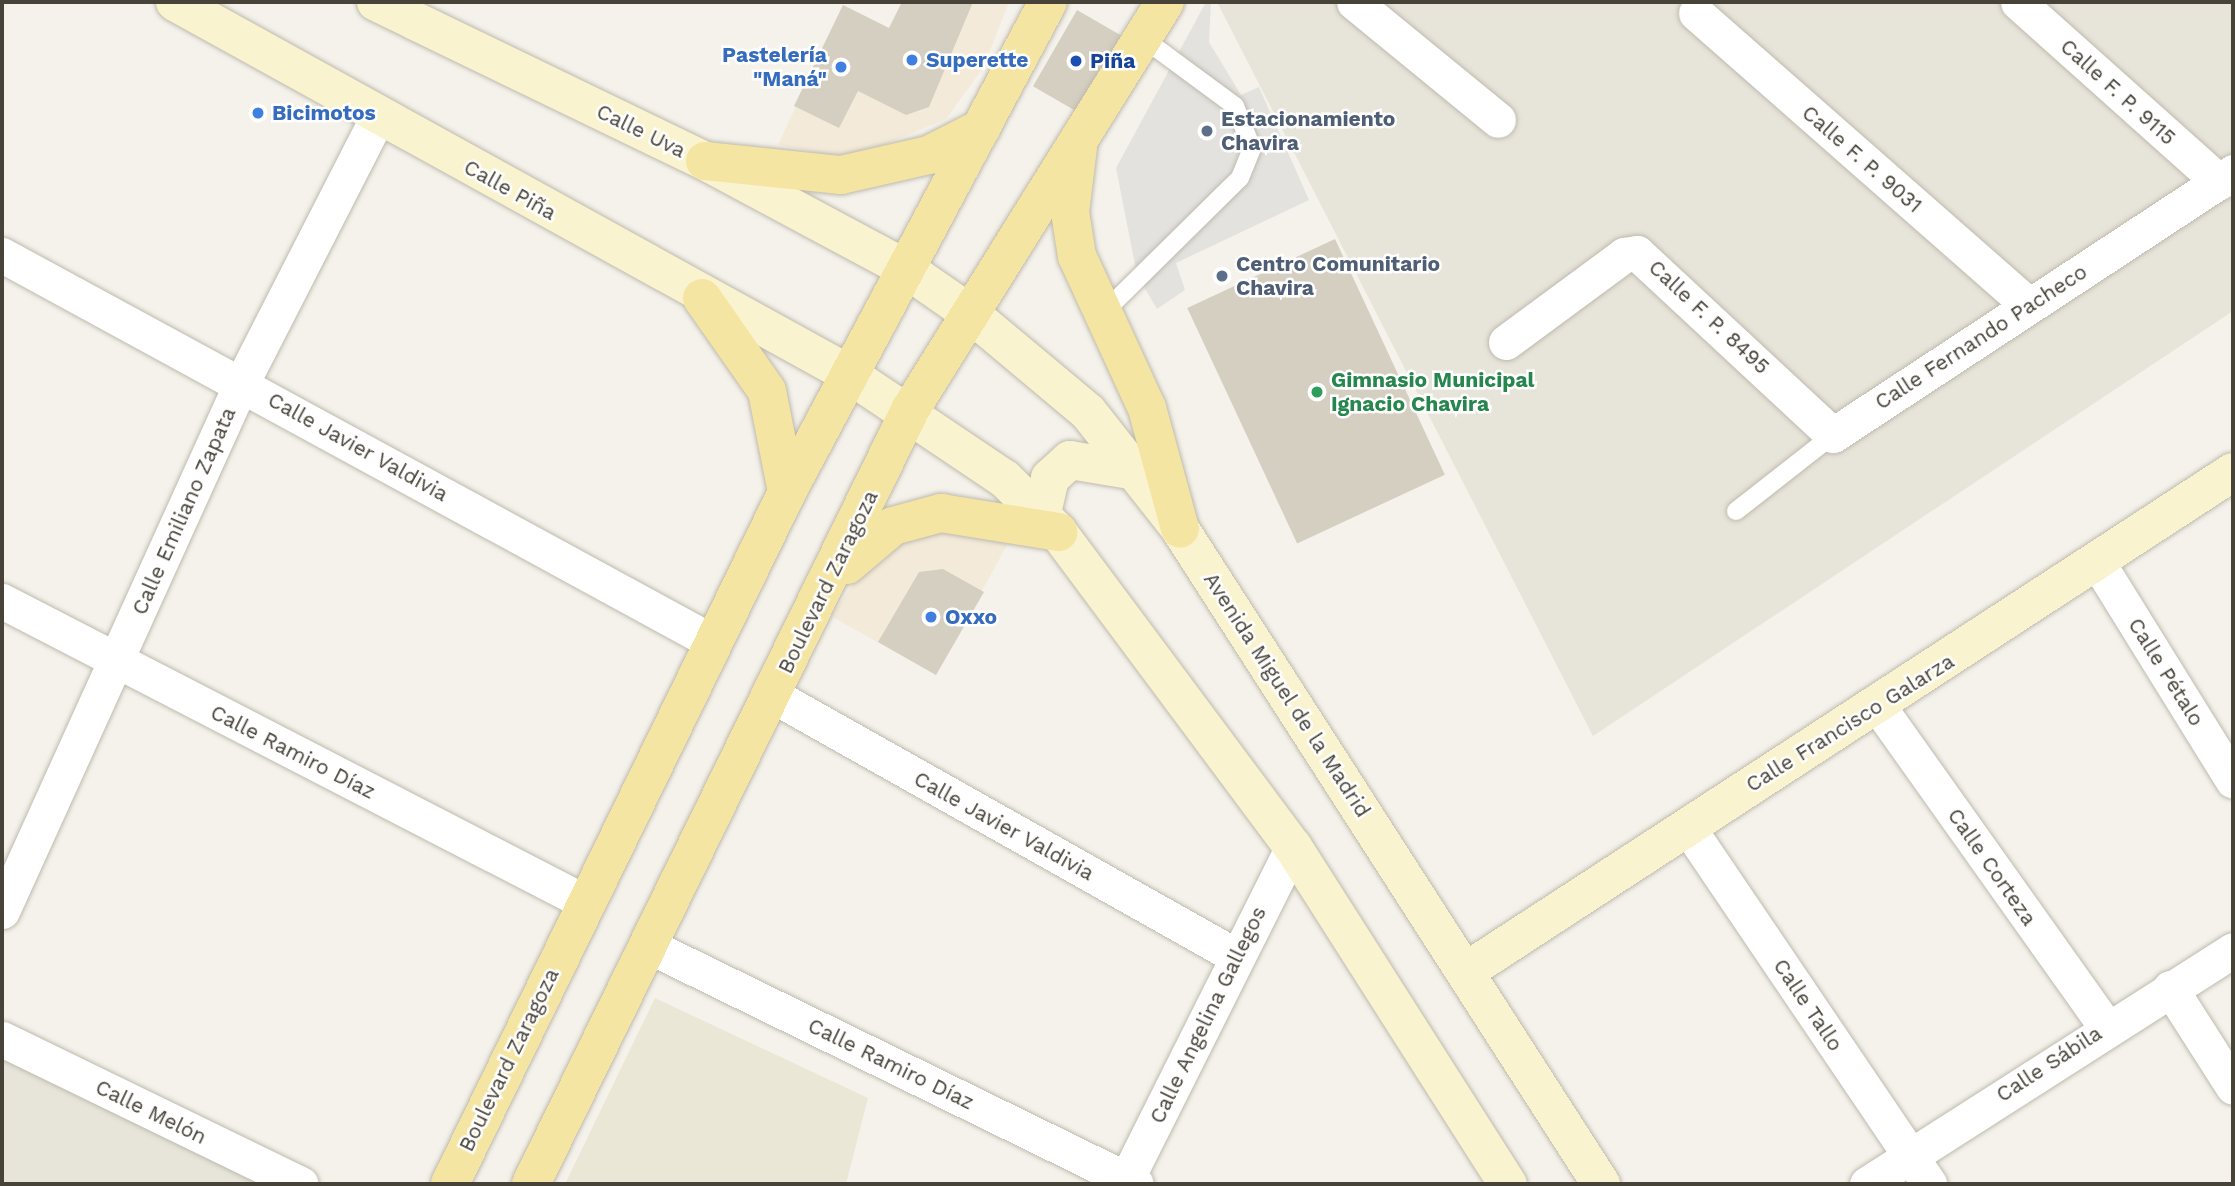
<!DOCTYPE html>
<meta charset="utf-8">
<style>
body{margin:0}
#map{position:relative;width:2235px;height:1186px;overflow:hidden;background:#f4f2eb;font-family:"Work Sans",sans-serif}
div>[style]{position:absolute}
.residential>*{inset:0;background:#e7e4d9}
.commercial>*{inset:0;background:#f3ead9}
.education>*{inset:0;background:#ebe7d6}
.parking>*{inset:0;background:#e3e2df}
.building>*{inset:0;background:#d4cfc1;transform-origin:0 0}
.roads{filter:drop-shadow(0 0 2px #bfbaae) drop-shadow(0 0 2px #bfbaae)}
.lane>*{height:18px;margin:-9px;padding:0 9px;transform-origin:9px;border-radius:9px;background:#fff}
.street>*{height:35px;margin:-17.5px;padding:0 17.5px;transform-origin:17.5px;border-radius:17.5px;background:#fff}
.secondary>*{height:38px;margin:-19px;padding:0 19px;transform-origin:19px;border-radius:19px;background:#faf3cf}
.primary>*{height:38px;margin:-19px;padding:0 19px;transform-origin:19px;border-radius:19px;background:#f5e5a3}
.dots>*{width:19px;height:19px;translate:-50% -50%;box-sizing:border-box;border:4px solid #fff;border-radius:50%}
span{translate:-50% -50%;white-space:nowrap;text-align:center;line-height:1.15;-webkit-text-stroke:5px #fff;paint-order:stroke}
.shop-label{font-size:21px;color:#366cbe;font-weight:700}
.right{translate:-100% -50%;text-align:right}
.left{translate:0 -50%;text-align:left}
.transit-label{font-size:21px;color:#164399;font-weight:700}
.street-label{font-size:21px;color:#474339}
.service-label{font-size:21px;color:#4e5e75;font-weight:700}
.leisure-label{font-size:21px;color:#27864d;font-weight:700}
.frame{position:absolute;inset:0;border:4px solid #474339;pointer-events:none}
</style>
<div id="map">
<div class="residential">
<div style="clip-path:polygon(1217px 2px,2233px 2px,2233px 311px,1593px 736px)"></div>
<div style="clip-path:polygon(2px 1057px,266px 1184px,2px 1184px)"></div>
</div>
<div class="commercial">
<div style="clip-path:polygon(902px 2px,1009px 2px,983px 68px,946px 119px,850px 159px,778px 145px,843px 5px,889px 28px)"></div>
<div style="clip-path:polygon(912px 528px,1008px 543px,936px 675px,831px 616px,872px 557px)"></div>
</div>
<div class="education">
<div style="clip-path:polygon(655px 998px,868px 1098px,846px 1184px,565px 1184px)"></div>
</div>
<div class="parking">
<div style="clip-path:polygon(1206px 2px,1211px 2px,1209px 42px,1241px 95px,1259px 87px,1309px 200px,1176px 263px,1185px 290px,1157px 309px,1137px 275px,1116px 168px)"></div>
</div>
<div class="building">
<div style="clip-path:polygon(902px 2px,973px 2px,929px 107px,906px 115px,858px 91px,839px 128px,794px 106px,843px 5px,889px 28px)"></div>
<div style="left:1077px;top:10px;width:51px;height:88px;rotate:30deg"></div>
<div style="left:1335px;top:239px;width:260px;height:163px;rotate:65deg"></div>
<div style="clip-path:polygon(943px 569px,984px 592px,936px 675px,878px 642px,919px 572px)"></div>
</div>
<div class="roads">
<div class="lane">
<div style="left:1103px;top:313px;width:192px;rotate:-44.6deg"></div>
<div style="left:1240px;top:178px;width:32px;rotate:-68deg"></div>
<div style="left:1252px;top:148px;width:45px;rotate:-112deg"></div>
<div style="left:1235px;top:106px;width:118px;rotate:-143.6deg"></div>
<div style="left:1736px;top:511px;width:123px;rotate:-38.1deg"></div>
</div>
<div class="street">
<div style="left:1354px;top:2px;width:186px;rotate:39.3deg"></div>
<div style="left:2018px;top:2px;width:270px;rotate:41.8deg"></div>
<div style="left:1696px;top:13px;width:442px;rotate:41.3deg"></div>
<div style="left:2px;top:255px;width:809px;rotate:28.56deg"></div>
<div style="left:1506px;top:342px;width:147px;rotate:-36.4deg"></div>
<div style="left:1624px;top:255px;width:13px;rotate:-9deg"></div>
<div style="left:1637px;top:253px;width:267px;rotate:42.9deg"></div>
<div style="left:1833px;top:435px;width:479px;rotate:-33.3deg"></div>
<div style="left:2098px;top:563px;width:256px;rotate:58.2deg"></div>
<div style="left:2px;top:601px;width:656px;rotate:27.31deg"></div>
<div style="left:772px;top:695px;width:532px;rotate:29.36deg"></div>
<div style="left:1878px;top:706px;width:394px;rotate:54.6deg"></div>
<div style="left:1687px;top:826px;width:432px;rotate:55.9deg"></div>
<div style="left:2px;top:911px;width:579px;rotate:-65.61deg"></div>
<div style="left:241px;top:384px;width:301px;rotate:-62.9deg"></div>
<div style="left:647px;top:945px;width:544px;rotate:26.05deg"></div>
<div style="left:2170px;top:988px;width:117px;rotate:57.5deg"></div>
<div style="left:2px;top:1039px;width:332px;rotate:25.9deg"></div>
<div style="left:1124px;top:1184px;width:377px;rotate:-63.4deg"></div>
<div style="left:1867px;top:1184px;width:434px;rotate:-32.6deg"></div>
</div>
<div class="secondary">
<div style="left:175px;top:2px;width:768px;rotate:28.9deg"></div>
<div style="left:847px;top:373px;width:190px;rotate:33.9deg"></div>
<div style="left:1005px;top:479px;width:75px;rotate:45deg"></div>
<div style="left:1058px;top:532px;width:393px;rotate:53.3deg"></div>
<div style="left:1293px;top:847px;width:400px;rotate:57.5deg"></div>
<div style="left:376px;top:2px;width:365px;rotate:25.8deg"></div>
<div style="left:705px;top:161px;width:225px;rotate:28.2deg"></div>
<div style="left:903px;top:267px;width:84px;rotate:34.8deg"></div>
<div style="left:972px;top:315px;width:151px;rotate:39.9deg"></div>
<div style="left:1088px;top:412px;width:149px;rotate:51.8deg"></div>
<div style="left:1180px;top:529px;width:779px;rotate:57.27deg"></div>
<div style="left:1042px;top:513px;width:36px;rotate:-77deg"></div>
<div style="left:1050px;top:478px;width:27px;rotate:-42deg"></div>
<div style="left:1070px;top:460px;width:67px;rotate:9.5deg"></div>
<div style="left:1465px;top:972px;width:916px;rotate:-33.07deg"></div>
</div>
<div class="primary">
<div style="left:1078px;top:147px;width:65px;rotate:97deg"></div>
<div style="left:1070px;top:212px;width:45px;rotate:81deg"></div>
<div style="left:1077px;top:256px;width:167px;rotate:65.3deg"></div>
<div style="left:1147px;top:408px;width:125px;rotate:74.7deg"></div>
<div style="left:705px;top:161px;width:137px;rotate:5.9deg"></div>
<div style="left:841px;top:175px;width:90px;rotate:-12.8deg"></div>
<div style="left:929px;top:155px;width:59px;rotate:-27deg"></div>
<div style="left:702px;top:298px;width:113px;rotate:55deg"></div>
<div style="left:767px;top:391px;width:103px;rotate:78.8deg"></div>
<div style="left:847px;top:565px;width:60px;rotate:-40.3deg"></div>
<div style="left:893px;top:526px;width:50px;rotate:-15.2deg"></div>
<div style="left:941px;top:513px;width:119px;rotate:9.2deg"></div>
<div style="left:450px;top:1184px;width:770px;rotate:-64.03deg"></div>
<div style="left:787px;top:492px;width:555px;rotate:-61.96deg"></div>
<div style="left:531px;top:1184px;width:862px;rotate:-63.91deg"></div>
<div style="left:910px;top:410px;width:481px;rotate:-58deg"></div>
</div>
</div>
<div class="dots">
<div style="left:912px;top:60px;background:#3f7fe0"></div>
<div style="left:1076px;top:61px;background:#1a4fb4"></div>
<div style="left:841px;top:67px;background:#3f7fe0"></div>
<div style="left:258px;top:113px;background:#3f7fe0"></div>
<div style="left:1207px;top:131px;background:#5c6f8a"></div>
<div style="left:1222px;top:276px;background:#5c6f8a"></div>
<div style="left:1317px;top:392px;background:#2e9e5b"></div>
<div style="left:931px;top:617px;background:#3f7fe0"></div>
</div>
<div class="shop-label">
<span class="right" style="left:827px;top:67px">Pastelería<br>"Maná"</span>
<span class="left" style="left:926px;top:60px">Superette</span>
<span class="left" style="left:272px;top:113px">Bicimotos</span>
<span class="left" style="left:945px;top:617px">Oxxo</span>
</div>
<div class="transit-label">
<span class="left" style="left:1090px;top:61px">Piña</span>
</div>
<div class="street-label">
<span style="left:2118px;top:92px;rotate:42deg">Calle F. P. 9115</span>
<span style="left:641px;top:131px;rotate:26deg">Calle Uva</span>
<span style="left:1862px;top:159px;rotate:41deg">Calle F. P. 9031</span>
<span style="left:510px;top:190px;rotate:29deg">Calle Piña</span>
<span style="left:1709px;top:317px;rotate:43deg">Calle F. P. 8495</span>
<span style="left:1981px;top:337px;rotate:-33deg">Calle Fernando Pacheco</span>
<span style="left:358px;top:447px;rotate:29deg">Calle Javier Valdivia</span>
<span style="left:184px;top:511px;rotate:-66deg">Calle Emiliano Zapata</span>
<span style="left:828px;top:582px;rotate:-64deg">Boulevard Zaragoza</span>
<span style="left:2166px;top:672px;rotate:58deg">Calle Pétalo</span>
<span style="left:1287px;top:695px;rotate:57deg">Avenida Miguel de la Madrid</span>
<span style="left:1850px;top:723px;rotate:-32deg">Calle Francisco Galarza</span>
<span style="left:293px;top:752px;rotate:27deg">Calle Ramiro Díaz</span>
<span style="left:1004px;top:826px;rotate:29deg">Calle Javier Valdivia</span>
<span style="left:1992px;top:867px;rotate:55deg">Calle Corteza</span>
<span style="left:1808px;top:1005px;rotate:56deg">Calle Tallo</span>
<span style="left:1208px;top:1015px;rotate:-64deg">Calle Angelina Gallegos</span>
<span style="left:509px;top:1060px;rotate:-64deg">Boulevard Zaragoza</span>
<span style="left:891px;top:1064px;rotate:26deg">Calle Ramiro Díaz</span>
<span style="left:2049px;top:1064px;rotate:-33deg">Calle Sábila</span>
<span style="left:151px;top:1112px;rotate:26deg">Calle Melón</span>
</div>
<div class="service-label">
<span class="left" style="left:1221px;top:131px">Estacionamiento<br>Chavira</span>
<span class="left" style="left:1236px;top:276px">Centro Comunitario<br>Chavira</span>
</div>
<div class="leisure-label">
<span class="left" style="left:1331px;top:392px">Gimnasio Municipal<br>Ignacio Chavira</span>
</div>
<div class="frame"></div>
</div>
